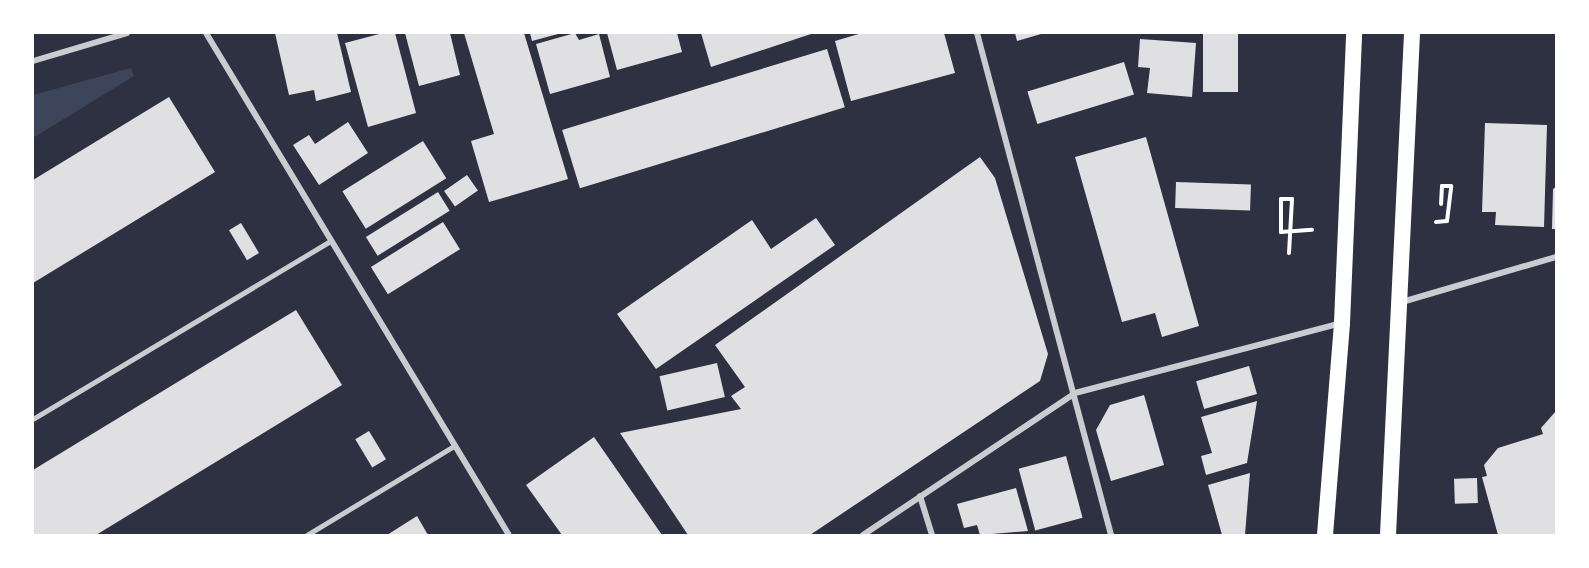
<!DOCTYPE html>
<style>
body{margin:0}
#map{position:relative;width:1589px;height:568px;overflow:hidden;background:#2d3142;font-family:Karla,sans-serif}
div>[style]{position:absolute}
.green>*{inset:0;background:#3c4559}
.building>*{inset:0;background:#e0e0e3;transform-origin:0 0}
.path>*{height:4px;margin:-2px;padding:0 2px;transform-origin:2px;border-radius:2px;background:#fff}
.service>*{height:4.5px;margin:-2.25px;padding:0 2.25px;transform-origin:2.25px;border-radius:2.25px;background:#caccd0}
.minor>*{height:6px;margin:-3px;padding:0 3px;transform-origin:3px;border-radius:3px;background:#caccd0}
.trunk>*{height:16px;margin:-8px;padding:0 8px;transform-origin:8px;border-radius:8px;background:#fff}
span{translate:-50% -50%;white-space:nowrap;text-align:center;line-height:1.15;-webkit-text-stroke:4.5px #fff;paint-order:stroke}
.frame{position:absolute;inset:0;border:34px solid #fff;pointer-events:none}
</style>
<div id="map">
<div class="green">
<div style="clip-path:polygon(131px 68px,134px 76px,33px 138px,33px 95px)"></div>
</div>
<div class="building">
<div style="clip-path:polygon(275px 33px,337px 33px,351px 92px,316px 101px,314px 90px,289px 95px)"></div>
<div style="clip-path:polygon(383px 33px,395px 33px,416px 113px,368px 127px,345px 43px)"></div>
<div style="clip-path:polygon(405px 33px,450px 33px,460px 75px,419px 86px)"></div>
<div style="clip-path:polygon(464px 33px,524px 33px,568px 179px,489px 202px,471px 141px,494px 134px)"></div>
<div style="clip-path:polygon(530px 33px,558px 33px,558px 34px,532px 41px)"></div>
<div style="clip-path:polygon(575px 33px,579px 40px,599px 34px,610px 77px,550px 94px,536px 44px)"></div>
<div style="clip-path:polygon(607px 33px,677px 33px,682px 52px,617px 70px)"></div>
<div style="clip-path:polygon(701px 33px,814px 33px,711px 67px)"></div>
<div style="clip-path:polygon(862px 33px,944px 33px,955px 73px,851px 101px,835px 41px)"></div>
<div style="clip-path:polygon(1015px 33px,1041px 33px,1041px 34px,1017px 41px)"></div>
<div style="left:1203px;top:33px;width:35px;height:59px"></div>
<div style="clip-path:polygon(1140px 39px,1196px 43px,1192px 97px,1147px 93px,1150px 68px,1138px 67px)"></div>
<div style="left:827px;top:49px;width:61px;height:277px;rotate:73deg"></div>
<div style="left:1124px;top:62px;width:34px;height:101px;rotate:73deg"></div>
<div style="clip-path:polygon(169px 97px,215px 172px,33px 283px,33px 180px)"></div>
<div style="clip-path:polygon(348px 122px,368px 153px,319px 185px,293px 145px,309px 135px,315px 144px)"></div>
<div style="clip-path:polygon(1485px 123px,1547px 125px,1544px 227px,1495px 225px,1496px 212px,1482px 212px)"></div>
<div style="clip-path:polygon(1146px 137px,1199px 326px,1162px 337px,1155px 313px,1122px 322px,1075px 157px)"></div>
<div style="left:423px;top:141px;width:44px;height:95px;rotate:58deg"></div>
<div style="clip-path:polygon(980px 157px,995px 178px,1048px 354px,1040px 381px,810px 535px,688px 535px,620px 433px,741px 409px,731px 396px,745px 387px,715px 345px)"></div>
<div style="left:467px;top:175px;width:19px;height:28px;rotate:55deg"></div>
<div style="left:1176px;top:182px;width:75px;height:26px;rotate:2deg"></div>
<div style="clip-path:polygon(1556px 187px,1556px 229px,1552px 229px,1553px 189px)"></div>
<div style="left:438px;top:192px;width:22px;height:85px;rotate:58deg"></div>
<div style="clip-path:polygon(816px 218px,835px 245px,656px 369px,617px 314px,752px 220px,771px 249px)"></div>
<div style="left:443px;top:222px;width:32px;height:85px;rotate:58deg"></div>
<div style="left:241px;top:223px;width:35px;height:14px;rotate:59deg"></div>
<div style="clip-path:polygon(296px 310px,342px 385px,96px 535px,33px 535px,33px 470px)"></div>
<div style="left:717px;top:363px;width:35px;height:59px;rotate:77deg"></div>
<div style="left:1249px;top:366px;width:29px;height:55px;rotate:74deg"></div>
<div style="clip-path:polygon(1144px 395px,1164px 465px,1111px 481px,1096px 430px,1110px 405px)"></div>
<div style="clip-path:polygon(1257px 401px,1247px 463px,1206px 475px,1201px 456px,1212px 453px,1201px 417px)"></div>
<div style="clip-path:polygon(1556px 411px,1556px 535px,1498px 535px,1482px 477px,1487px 476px,1484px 465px,1498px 448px,1543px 434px,1541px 428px)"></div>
<div style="left:369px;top:431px;width:33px;height:16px;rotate:59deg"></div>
<div style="clip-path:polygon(594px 437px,662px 535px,562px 535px,526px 485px)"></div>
<div style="left:1066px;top:456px;width:64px;height:49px;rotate:75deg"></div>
<div style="clip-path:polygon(1250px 473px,1245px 535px,1222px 535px,1208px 485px)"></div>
<div style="left:1477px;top:478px;width:25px;height:23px;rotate:88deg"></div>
<div style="clip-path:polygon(1016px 488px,1028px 531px,980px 535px,977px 525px,964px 528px,957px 504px)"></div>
<div style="clip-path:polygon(417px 516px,428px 535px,387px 535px)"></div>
</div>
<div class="path">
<div style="left:1436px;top:222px;width:11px;rotate:-5deg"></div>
<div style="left:1447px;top:221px;width:35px;rotate:-83deg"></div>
<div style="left:1451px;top:186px;width:9px;rotate:180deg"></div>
<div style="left:1442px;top:186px;width:18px;rotate:93deg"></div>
<div style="left:1289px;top:253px;width:54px;rotate:-86.8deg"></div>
<div style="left:1292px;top:199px;width:11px;rotate:180deg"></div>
<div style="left:1281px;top:199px;width:33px;rotate:90deg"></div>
<div style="left:1281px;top:232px;width:31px;rotate:-4deg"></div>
</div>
<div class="service">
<div style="left:33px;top:419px;width:347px;rotate:-30.9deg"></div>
<div style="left:307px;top:535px;width:172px;rotate:-31.2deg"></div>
</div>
<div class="minor">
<div style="left:206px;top:33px;width:586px;rotate:58.89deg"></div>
<div style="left:977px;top:33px;width:520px;rotate:75.05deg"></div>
<div style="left:33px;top:61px;width:98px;rotate:-16.6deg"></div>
<div style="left:1402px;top:302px;width:160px;rotate:-16.3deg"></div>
<div style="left:920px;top:496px;width:41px;rotate:72.9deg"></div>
<div style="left:863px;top:535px;width:255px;rotate:-33.8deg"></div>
<div style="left:1075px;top:393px;width:275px;rotate:-14.7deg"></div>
</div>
<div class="trunk">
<div style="left:1325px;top:535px;width:213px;rotate:-85.4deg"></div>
<div style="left:1342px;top:323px;width:290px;rotate:-87.6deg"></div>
<div style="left:1388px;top:535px;width:503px;rotate:-87.26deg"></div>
</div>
<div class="frame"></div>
</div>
